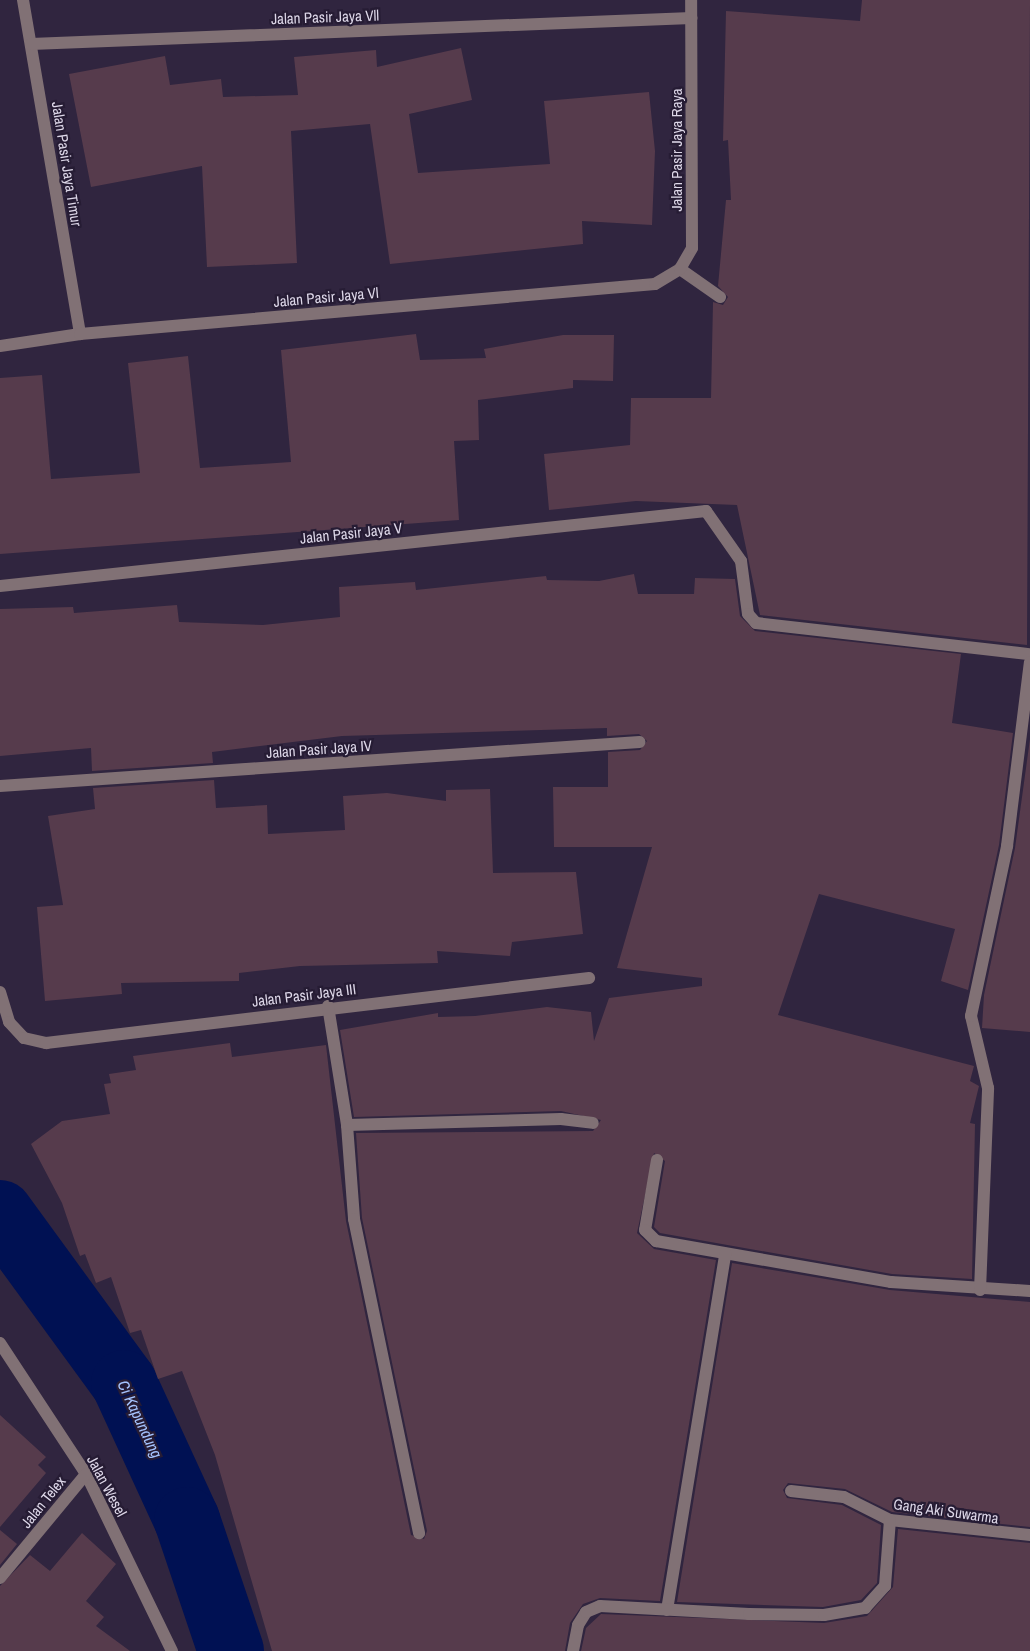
<!DOCTYPE html>
<style>
body{margin:0}
#map{position:relative;width:1030px;height:1651px;overflow:hidden;background:#30253f;font-family:"Archivo Narrow",sans-serif}
div>[style]{position:absolute}
.river>*{height:66px;margin:-33px;padding:0 33px;transform-origin:33px;border-radius:33px;background:#001153}
.building>*{inset:0;background:#563b4c}
.street>*{height:12px;margin:-6px;padding:0 6px;transform-origin:6px;border-radius:6px;background:#817175}
span{translate:-50% -50%;white-space:nowrap;text-align:center;line-height:1.15;-webkit-text-stroke:4.5px #261c34;paint-order:stroke}
.street-label{font-size:15px;color:#ddd7e8}
.water-label{font-size:16px;color:#a5c3fe;font-style:italic}
</style>
<div id="map">
<div class="river">
<div style="left:0;top:1213px;width:210px;rotate:53.9deg"></div>
<div style="left:124px;top:1383px;width:151px;rotate:65.3deg"></div>
<div style="left:187px;top:1520px;width:138px;rotate:71.4deg"></div>
</div>
<div class="building">
<div style="clip-path:polygon(862px 0,1030px 0,1027px 645px,760px 615px,737px 505px,636px 501px,549px 510px,544px 454px,630px 445px,631px 398px,711px 398px,713px 302px,723px 305px,728px 297px,718px 286px,726px 200px,731px 200px,728px 140px,723px 141px,726px 11px,860px 21px)"></div>
<div style="clip-path:polygon(461px 48px,472px 100px,409px 114px,418px 173px,550px 164px,544px 101px,649px 92px,655px 151px,652px 225px,582px 221px,583px 244px,390px 264px,370px 124px,291px 131px,297px 263px,207px 267px,202px 166px,91px 187px,69px 74px,165px 56px,170px 85px,221px 79px,223px 97px,298px 95px,294px 57px,376px 50px,377px 67px)"></div>
<div style="clip-path:polygon(416px 334px,420px 360px,486px 358px,484px 349px,563px 335px,614px 335px,613px 381px,573px 380px,573px 388px,478px 400px,479px 440px,454px 441px,459px 520px,0 554px,0 378px,42px 375px,51px 479px,140px 473px,128px 363px,188px 356px,200px 468px,291px 462px,281px 350px)"></div>
<div style="clip-path:polygon(634px 574px,638px 594px,694px 594px,695px 578px,735px 579px,740px 616px,755px 631px,961px 654px,952px 723px,1013px 733px,999px 845px,968px 990px,941px 981px,955px 929px,819px 894px,778px 1015px,974px 1066px,970px 1081px,979px 1086px,970px 1123px,975px 1124px,972px 1279px,892px 1274px,660px 1233px,654px 1227px,665px 1161px,654px 1153px,637px 1233px,654px 1249px,716px 1260px,660px 1601px,600px 1598px,583px 1604px,570px 1623px,565px 1651px,272px 1651px,215px 1455px,182px 1371px,158px 1379px,141px 1330px,130px 1333px,111px 1277px,96px 1283px,85px 1254px,80px 1256px,62px 1203px,31px 1144px,62px 1121px,110px 1114px,104px 1084px,111px 1083px,109px 1074px,136px 1070px,133px 1056px,230px 1043px,232px 1057px,326px 1045px,346px 1221px,411px 1535px,424px 1539px,427px 1531px,362px 1218px,356px 1133px,593px 1131px,601px 1120px,561px 1111px,354px 1117px,340px 1030px,438px 1013px,438px 1017px,475px 1016px,547px 1007px,591px 1012px,594px 1041px,609px 998px,702px 986px,702px 978px,617px 968px,652px 847px,554px 847px,553px 787px,608px 787px,608px 752px,640px 750px,647px 741px,639px 734px,607px 736px,607px 728px,342px 736px,212px 752px,213px 763px,92px 771px,91px 748px,0 756px,0 609px,73px 607px,74px 613px,177px 605px,179px 622px,263px 625px,340px 617px,339px 587px,415px 582px,416px 590px,546px 576px,547px 580px,599px 581px)"></div>
<div style="clip-path:polygon(1030px 739px,1030px 1032px,982px 1028px,984px 995px,1015px 848px)"></div>
<div style="clip-path:polygon(214px 780px,216px 808px,267px 805px,268px 834px,345px 830px,343px 796px,387px 793px,446px 801px,446px 790px,490px 789px,493px 873px,576px 872px,583px 934px,512px 942px,510px 956px,437px 951px,438px 963px,300px 966px,239px 973px,239px 981px,121px 983px,122px 994px,45px 1001px,37px 907px,63px 905px,48px 816px,95px 809px,93px 788px)"></div>
<div style="clip-path:polygon(732px 1263px,890px 1290px,1030px 1302px,1030px 1527px,892px 1512px,845px 1489px,788px 1483px,783px 1490px,787px 1498px,842px 1505px,881px 1525px,877px 1583px,861px 1600px,823px 1607px,677px 1602px)"></div>
<div style="clip-path:polygon(0 1415px,46px 1457px,38px 1465px,46px 1473px,0 1527px)"></div>
<div style="clip-path:polygon(898px 1529px,1030px 1543px,1030px 1651px,581px 1651px,586px 1628px,601px 1614px,824px 1623px,867px 1616px,893px 1587px)"></div>
<div style="clip-path:polygon(0 1530px,17px 1544px,0 1565px)"></div>
<div style="clip-path:polygon(82px 1533px,116px 1564px,86px 1601px,104px 1617px,96px 1626px,130px 1651px,0 1651px,0 1586px,30px 1555px,50px 1571px)"></div>
</div>
<div class="street">
<div style="left:23px;top:0;width:339px;rotate:80.3deg"></div>
<div style="left:31px;top:44px;width:661px;rotate:-2.26deg"></div>
<div style="left:680px;top:269px;width:49px;rotate:35deg"></div>
<div style="left:0;top:346px;width:81px;rotate:-8.5deg"></div>
<div style="left:80px;top:334px;width:577px;rotate:-4.97deg"></div>
<div style="left:655px;top:284px;width:29px;rotate:-31deg"></div>
<div style="left:680px;top:269px;width:24px;rotate:-60deg"></div>
<div style="left:692px;top:248px;width:248px;rotate:-90.2deg"></div>
<div style="left:0;top:586px;width:710px;rotate:-6.06deg"></div>
<div style="left:706px;top:511px;width:61px;rotate:55deg"></div>
<div style="left:741px;top:561px;width:53px;rotate:82.5deg"></div>
<div style="left:748px;top:614px;width:12px;rotate:48deg"></div>
<div style="left:756px;top:623px;width:276px;rotate:6.5deg"></div>
<div style="left:0;top:786px;width:641px;rotate:-3.94deg"></div>
<div style="left:0;top:992px;width:31px;rotate:73deg"></div>
<div style="left:9px;top:1022px;width:22px;rotate:47deg"></div>
<div style="left:24px;top:1038px;width:23px;rotate:13deg"></div>
<div style="left:46px;top:1043px;width:547px;rotate:-6.83deg"></div>
<div style="left:328px;top:1006px;width:121px;rotate:80.9deg"></div>
<div style="left:347px;top:1125px;width:94px;rotate:85.7deg"></div>
<div style="left:354px;top:1219px;width:321px;rotate:78.3deg"></div>
<div style="left:347px;top:1125px;width:214px;rotate:-1.6deg"></div>
<div style="left:561px;top:1119px;width:32px;rotate:7deg"></div>
<div style="left:657px;top:1160px;width:71px;rotate:99.7deg"></div>
<div style="left:645px;top:1230px;width:16px;rotate:45deg"></div>
<div style="left:656px;top:1241px;width:239px;rotate:9.9deg"></div>
<div style="left:891px;top:1282px;width:139px;rotate:3.7deg"></div>
<div style="left:980px;top:1290px;width:202px;rotate:-87.7deg"></div>
<div style="left:988px;top:1088px;width:74px;rotate:-103.3deg"></div>
<div style="left:971px;top:1016px;width:174px;rotate:-78deg"></div>
<div style="left:1007px;top:846px;width:185px;rotate:-82.9deg"></div>
<div style="left:0;top:1343px;width:157px;rotate:56.7deg"></div>
<div style="left:86px;top:1474px;width:197px;rotate:64.1deg"></div>
<div style="left:791px;top:1491px;width:53px;rotate:6.5deg"></div>
<div style="left:844px;top:1497px;width:51px;rotate:26.6deg"></div>
<div style="left:890px;top:1520px;width:141px;rotate:6.1deg"></div>
<div style="left:0;top:1578px;width:135px;rotate:-50.4deg"></div>
<div style="left:667px;top:1610px;width:361px;rotate:-80.7deg"></div>
<div style="left:573px;top:1651px;width:26px;rotate:-79deg"></div>
<div style="left:578px;top:1625px;width:15px;rotate:-58deg"></div>
<div style="left:586px;top:1612px;width:15px;rotate:-23deg"></div>
<div style="left:600px;top:1606px;width:149px;rotate:3.1deg"></div>
<div style="left:749px;top:1614px;width:75px;rotate:0.8deg"></div>
<div style="left:824px;top:1615px;width:42px;rotate:-9.7deg"></div>
<div style="left:865px;top:1608px;width:30px;rotate:-48deg"></div>
<div style="left:885px;top:1586px;width:66px;rotate:-85.7deg"></div>
</div>
<div class="street-label">
<span style="left:325px;top:17px;rotate:-2deg">Jalan Pasir Jaya Vll</span>
<span style="left:677px;top:150px;rotate:-90deg">Jalan Pasir Jaya Raya</span>
<span style="left:67px;top:164px;rotate:81deg">Jalan Pasir Jaya Timur</span>
<span style="left:326px;top:297px;rotate:-5deg">Jalan Pasir Jaya Vl</span>
<span style="left:351px;top:533px;rotate:-6deg">Jalan Pasir Jaya V</span>
<span style="left:319px;top:749px;rotate:-4deg">Jalan Pasir Jaya IV</span>
<span style="left:304px;top:995px;rotate:-7deg">Jalan Pasir Jaya III</span>
<span style="left:107px;top:1486px;rotate:62deg">Jalan Wesel</span>
<span style="left:43px;top:1502px;rotate:-51deg">Jalan Telex</span>
<span style="left:946px;top:1511px;rotate:8deg">Gang Aki Suwarma</span>
</div>
<div class="water-label">
<span style="left:140px;top:1419px;rotate:65deg">Ci Kapundung</span>
</div>
</div>
